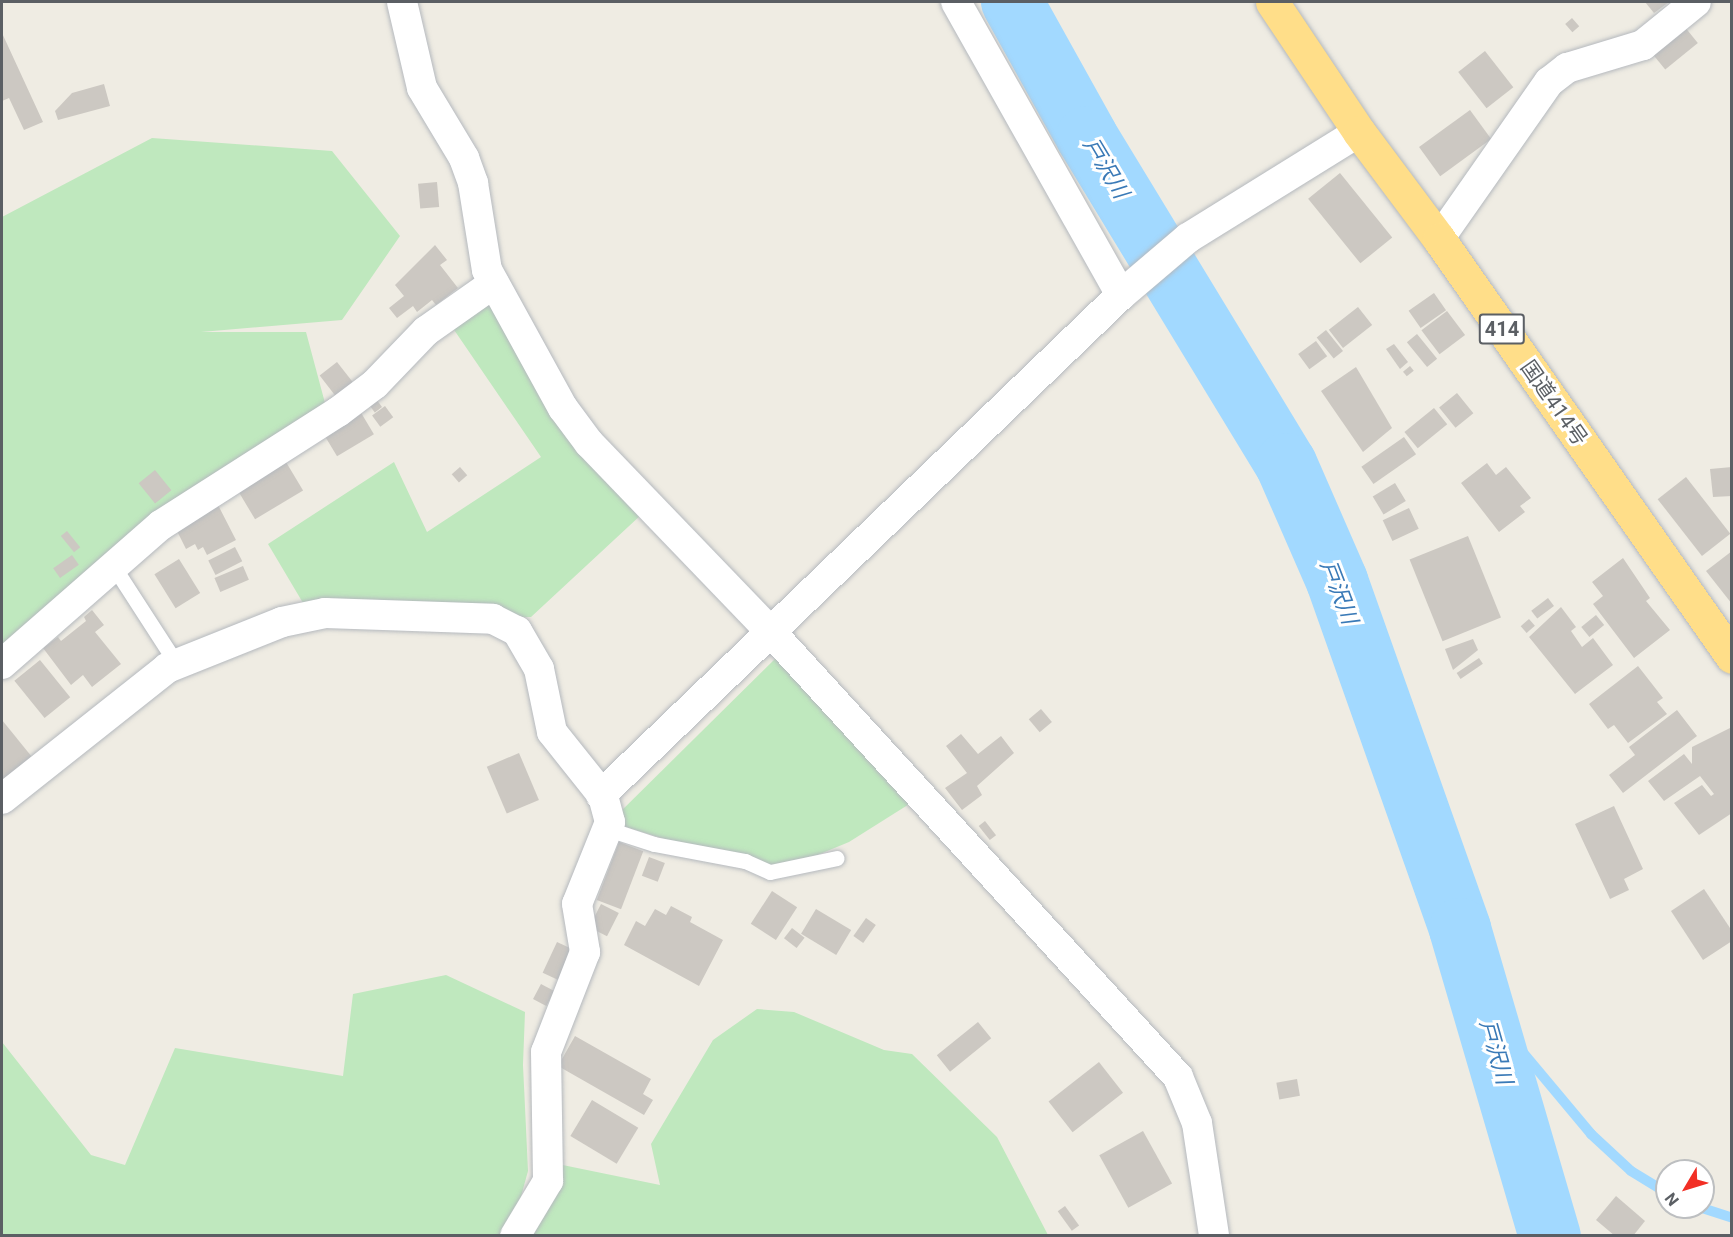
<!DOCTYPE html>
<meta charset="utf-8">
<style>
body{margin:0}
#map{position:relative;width:1733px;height:1237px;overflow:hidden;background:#efece3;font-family:Roboto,"Noto Sans JP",sans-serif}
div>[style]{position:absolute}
.green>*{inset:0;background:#bfe8be}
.stream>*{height:10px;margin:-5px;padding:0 5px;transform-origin:5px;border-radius:5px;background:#a2d9ff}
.river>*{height:62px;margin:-31px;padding:0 31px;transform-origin:31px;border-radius:31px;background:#a2d9ff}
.building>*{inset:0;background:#ccc8c2;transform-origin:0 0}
.roads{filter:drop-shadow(0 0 2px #b5b9be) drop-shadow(0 0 2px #b5b9be)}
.lane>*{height:15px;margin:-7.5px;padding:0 7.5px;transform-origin:7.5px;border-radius:7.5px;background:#fff}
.street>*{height:30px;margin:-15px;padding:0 15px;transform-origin:15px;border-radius:15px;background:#fff}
.highway>*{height:33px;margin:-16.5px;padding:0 16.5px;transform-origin:16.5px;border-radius:16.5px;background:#ffde89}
span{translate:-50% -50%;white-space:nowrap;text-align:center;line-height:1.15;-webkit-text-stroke:6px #fff;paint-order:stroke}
.shield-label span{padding:2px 4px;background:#fff;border:2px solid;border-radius:4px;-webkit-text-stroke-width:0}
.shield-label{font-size:20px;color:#5b5f64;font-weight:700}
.street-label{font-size:21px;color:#5b5f64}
.water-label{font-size:22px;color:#3a7ab7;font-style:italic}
.frame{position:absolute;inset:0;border:3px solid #5b5f64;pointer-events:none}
.north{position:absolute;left:1655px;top:1159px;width:60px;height:60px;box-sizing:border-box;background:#fff;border:2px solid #bdbfc1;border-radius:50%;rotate:232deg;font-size:16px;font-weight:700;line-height:24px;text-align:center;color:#5b5f64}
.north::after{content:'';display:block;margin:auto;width:21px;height:27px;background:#f22f25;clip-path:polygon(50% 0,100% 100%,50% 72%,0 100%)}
</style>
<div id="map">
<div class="green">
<div style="clip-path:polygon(152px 138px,332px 151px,400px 236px,342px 320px,201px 332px,306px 332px,329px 418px,2px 654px,2px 217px)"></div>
<div style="clip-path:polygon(494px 283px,642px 514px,531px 617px,457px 619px,306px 608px,268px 544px,394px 462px,427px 532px,541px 457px,448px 321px)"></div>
<div style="clip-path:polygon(781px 653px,922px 796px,849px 842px,774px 873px,610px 822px)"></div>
<div style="clip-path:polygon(446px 975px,525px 1012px,523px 1065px,528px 1171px,511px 1233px,548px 1162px,660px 1185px,651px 1144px,713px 1040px,757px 1009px,794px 1012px,884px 1050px,912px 1054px,997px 1137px,1048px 1235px,2px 1235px,2px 1042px,91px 1155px,125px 1165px,175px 1048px,343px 1076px,353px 994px)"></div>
</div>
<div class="stream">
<div style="left:1486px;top:1024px;width:35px;rotate:33deg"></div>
<div style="left:1515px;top:1043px;width:119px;rotate:50.1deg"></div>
<div style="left:1591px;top:1134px;width:54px;rotate:42.8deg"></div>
<div style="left:1631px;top:1171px;width:42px;rotate:31.4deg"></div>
<div style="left:1699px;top:1207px;width:35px;rotate:18deg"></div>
</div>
<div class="river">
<div style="left:1012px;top:2px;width:154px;rotate:60.9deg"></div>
<div style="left:1087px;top:137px;width:383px;rotate:58.7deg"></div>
<div style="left:1286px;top:464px;width:128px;rotate:66.4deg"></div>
<div style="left:1337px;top:581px;width:369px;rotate:70.5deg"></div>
<div style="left:1460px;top:929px;width:320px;rotate:73.7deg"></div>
</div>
<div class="building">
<div style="clip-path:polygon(1645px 2px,1669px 2px,1654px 13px)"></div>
<div style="left:1572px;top:18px;width:11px;height:9px;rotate:49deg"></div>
<div style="left:1684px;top:26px;width:22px;height:42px;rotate:51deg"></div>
<div style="clip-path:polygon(2px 33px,43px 122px,24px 130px,9px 98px,2px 101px)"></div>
<div style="left:1485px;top:51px;width:46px;height:34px;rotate:52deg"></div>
<div style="clip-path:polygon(104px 84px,110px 106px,58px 120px,55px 111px,72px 93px)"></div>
<div style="left:1470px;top:110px;width:36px;height:63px;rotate:54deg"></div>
<div style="left:1340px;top:173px;width:83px;height:41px;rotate:51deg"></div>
<div style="left:437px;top:182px;width:25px;height:19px;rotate:85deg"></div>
<div style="clip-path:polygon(435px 245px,447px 260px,440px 265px,458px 288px,436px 305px,432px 300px,417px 312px,413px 306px,397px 318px,389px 308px,404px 296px,395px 285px)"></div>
<div style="left:1434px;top:293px;width:21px;height:31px;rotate:55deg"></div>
<div style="left:1358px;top:307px;width:23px;height:37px;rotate:52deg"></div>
<div style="left:1447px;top:311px;width:30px;height:32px;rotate:53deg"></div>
<div style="left:1326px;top:330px;width:27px;height:12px;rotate:51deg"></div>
<div style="left:1417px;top:334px;width:32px;height:13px;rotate:51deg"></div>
<div style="left:1316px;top:341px;width:19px;height:22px;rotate:54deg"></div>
<div style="clip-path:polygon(1394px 344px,1408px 362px,1400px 369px,1386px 349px)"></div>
<div style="left:337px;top:362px;width:29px;height:22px;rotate:52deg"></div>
<div style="left:1410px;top:366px;width:6px;height:9px;rotate:51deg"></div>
<div style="clip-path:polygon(1356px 367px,1392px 428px,1363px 452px,1321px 391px)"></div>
<div style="left:1457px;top:393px;width:26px;height:23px;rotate:51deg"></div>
<div style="left:376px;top:399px;width:10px;height:9px;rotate:53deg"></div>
<div style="left:385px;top:406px;width:14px;height:16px;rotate:54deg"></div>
<div style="left:1434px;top:408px;width:21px;height:38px;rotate:51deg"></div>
<div style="left:360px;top:411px;width:27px;height:43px;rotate:59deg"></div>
<div style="left:1404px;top:437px;width:21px;height:52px;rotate:55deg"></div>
<div style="left:283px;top:457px;width:39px;height:56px;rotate:59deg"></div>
<div style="clip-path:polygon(1487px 463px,1496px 475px,1506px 467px,1531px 498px,1520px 506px,1525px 512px,1499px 532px,1461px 483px)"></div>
<div style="left:460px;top:467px;width:11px;height:11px;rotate:49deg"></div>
<div style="clip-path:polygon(1732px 467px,1732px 496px,1713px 497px,1710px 469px)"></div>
<div style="left:155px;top:470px;width:26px;height:21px;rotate:51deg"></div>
<div style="left:1686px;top:477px;width:72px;height:36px;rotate:52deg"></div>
<div style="left:1395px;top:483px;width:21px;height:26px;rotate:59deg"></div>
<div style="clip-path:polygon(217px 503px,236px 540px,207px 555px,203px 547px,198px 550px,195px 544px,186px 549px,174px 525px)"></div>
<div style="left:1409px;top:508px;width:23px;height:29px;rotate:65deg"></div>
<div style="left:67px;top:531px;width:21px;height:8px;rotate:51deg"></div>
<div style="left:1468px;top:536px;width:88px;height:63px;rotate:68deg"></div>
<div style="left:235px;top:547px;width:16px;height:30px;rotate:63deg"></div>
<div style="clip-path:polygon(1732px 551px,1732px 604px,1706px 571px)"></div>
<div style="left:72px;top:555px;width:12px;height:23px;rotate:55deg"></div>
<div style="clip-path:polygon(1623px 558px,1650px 598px,1646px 601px,1670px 630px,1634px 658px,1593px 604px,1603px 596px,1592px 582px)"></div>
<div style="left:179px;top:559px;width:40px;height:29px;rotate:58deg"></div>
<div style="left:243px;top:566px;width:15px;height:31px;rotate:67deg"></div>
<div style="left:1548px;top:598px;width:10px;height:21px;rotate:53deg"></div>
<div style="clip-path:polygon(1561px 607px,1576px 627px,1571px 631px,1582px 647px,1593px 638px,1613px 665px,1575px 694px,1529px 637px)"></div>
<div style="clip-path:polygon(92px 610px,104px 625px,95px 632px,121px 664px,92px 687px,83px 675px,71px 685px,43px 648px,58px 637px,61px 641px,86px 621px,84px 617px)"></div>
<div style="left:1596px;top:615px;width:13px;height:19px;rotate:51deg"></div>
<div style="left:1529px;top:619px;width:9px;height:11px;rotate:49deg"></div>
<div style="clip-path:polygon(1473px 639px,1478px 650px,1453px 670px,1445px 649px)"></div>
<div style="left:1479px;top:658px;width:7px;height:27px;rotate:56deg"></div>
<div style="left:40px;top:660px;width:48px;height:33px;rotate:51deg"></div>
<div style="clip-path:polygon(1638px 666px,1663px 698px,1657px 702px,1667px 714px,1628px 743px,1614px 725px,1608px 729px,1589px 704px)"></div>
<div style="left:1041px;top:709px;width:17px;height:16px;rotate:50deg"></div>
<div style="clip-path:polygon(1677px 710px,1697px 736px,1623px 793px,1609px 775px,1635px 755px,1629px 747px)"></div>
<div style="clip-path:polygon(2px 720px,32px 757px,2px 781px)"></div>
<div style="clip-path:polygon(1732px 727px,1732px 813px,1699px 835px,1674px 803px,1702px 785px,1711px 796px,1714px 794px,1700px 776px,1664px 801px,1648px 781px,1684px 754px,1692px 764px,1692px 747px)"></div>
<div style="clip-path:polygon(961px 734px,978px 754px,1001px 736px,1014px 753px,977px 786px,982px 795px,962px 810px,945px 788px,967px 773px,946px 746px)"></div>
<div style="left:519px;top:753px;width:51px;height:35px;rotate:67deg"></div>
<div style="clip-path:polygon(1614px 806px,1643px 869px,1624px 879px,1629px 890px,1610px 899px,1575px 824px)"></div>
<div style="left:985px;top:821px;width:18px;height:8px;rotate:52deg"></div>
<div style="left:619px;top:842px;width:26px;height:62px;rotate:21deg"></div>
<div style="left:649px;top:857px;width:17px;height:20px;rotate:21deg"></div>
<div style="clip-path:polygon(1704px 889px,1732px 931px,1732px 941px,1703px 960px,1671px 911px)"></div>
<div style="left:772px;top:891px;width:30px;height:39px;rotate:33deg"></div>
<div style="left:601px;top:904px;width:20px;height:26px;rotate:27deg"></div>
<div style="clip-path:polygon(671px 906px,692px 917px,690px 922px,723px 940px,699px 986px,624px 945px,636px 921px,645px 926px,655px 909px,666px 915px)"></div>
<div style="left:816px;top:909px;width:41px;height:29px;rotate:31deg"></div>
<div style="left:866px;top:918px;width:12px;height:22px;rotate:35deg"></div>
<div style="left:792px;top:928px;width:16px;height:13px;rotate:38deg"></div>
<div style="left:557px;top:942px;width:19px;height:34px;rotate:25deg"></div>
<div style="left:541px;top:984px;width:15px;height:17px;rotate:28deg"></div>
<div style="left:978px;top:1022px;width:21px;height:53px;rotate:51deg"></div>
<div style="clip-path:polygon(575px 1036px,651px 1079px,643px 1094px,653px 1100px,644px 1115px,558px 1066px)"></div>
<div style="left:1099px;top:1062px;width:39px;height:64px;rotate:52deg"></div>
<div style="left:1297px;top:1079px;width:17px;height:21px;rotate:80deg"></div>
<div style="left:592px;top:1100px;width:54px;height:42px;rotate:31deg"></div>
<div style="left:1143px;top:1131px;width:60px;height:50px;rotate:61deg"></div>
<div style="clip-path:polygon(1616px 1196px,1645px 1221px,1633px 1236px,1615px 1236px,1596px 1220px)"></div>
<div style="left:1065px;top:1206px;width:24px;height:9px;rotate:54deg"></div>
</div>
<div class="roads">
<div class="lane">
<div style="left:112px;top:564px;width:118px;rotate:57.1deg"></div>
<div style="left:608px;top:829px;width:48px;rotate:18.1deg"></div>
<div style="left:654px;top:844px;width:93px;rotate:10.6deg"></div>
<div style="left:745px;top:861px;width:27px;rotate:24deg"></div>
<div style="left:770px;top:872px;width:68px;rotate:-11.8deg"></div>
</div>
<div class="street">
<div style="left:402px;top:2px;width:88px;rotate:76.9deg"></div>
<div style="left:422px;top:88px;width:82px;rotate:59deg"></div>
<div style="left:464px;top:158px;width:27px;rotate:70deg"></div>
<div style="left:473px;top:183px;width:88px;rotate:80.9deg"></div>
<div style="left:487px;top:270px;width:158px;rotate:61.2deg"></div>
<div style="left:563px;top:408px;width:44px;rotate:53.4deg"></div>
<div style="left:589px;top:443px;width:262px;rotate:46.1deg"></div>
<div style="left:771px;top:632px;width:603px;rotate:47.55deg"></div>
<div style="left:1178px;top:1077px;width:50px;rotate:67.6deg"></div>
<div style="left:1197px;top:1123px;width:114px;rotate:81.4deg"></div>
<div style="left:956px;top:2px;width:336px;rotate:60.6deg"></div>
<div style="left:1439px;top:239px;width:192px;rotate:-55deg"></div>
<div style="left:1549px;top:82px;width:23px;rotate:-38deg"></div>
<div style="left:1567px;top:68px;width:79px;rotate:-16.8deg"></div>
<div style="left:1643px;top:45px;width:68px;rotate:-39.1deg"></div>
<div style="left:2px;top:664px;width:211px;rotate:-41.2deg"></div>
<div style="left:161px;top:525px;width:210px;rotate:-32.6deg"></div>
<div style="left:338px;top:412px;width:46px;rotate:-37.1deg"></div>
<div style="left:375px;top:384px;width:74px;rotate:-46.1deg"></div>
<div style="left:426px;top:331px;width:83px;rotate:-35.2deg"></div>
<div style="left:601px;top:795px;width:721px;rotate:-43.88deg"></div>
<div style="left:1121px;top:295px;width:88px;rotate:-40.4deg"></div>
<div style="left:1188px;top:238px;width:201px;rotate:-31.8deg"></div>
<div style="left:2px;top:799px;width:211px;rotate:-38.4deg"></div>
<div style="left:167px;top:668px;width:124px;rotate:-21.8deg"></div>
<div style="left:282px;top:622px;width:44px;rotate:-11.8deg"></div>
<div style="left:325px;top:613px;width:168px;rotate:2deg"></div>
<div style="left:493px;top:619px;width:27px;rotate:27deg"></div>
<div style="left:517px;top:631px;width:44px;rotate:59.9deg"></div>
<div style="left:539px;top:669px;width:64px;rotate:78.3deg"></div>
<div style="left:552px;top:732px;width:82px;rotate:51.4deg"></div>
<div style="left:603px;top:796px;width:27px;rotate:75deg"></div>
<div style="left:610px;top:822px;width:88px;rotate:111.9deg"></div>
<div style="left:577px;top:904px;width:49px;rotate:80.5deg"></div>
<div style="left:585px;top:952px;width:107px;rotate:111.3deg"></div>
<div style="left:546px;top:1052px;width:129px;rotate:89.1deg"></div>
<div style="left:548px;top:1181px;width:64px;rotate:121deg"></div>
</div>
<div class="highway">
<div style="left:1272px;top:2px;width:156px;rotate:56.2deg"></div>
<div style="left:1359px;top:132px;width:134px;rotate:53.2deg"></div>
<div style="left:1439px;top:239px;width:510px;rotate:54.97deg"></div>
</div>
</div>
<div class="shield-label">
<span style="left:1502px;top:329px">414</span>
</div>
<div class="street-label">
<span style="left:1554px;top:403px;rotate:55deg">国道414号</span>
</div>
<div class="water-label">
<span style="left:1106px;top:168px;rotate:59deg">戸沢川</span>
<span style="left:1339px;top:592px;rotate:69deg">戸沢川</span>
<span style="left:1496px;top:1052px;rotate:74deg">戸沢川</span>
</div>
<div class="frame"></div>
<div class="north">N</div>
</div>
